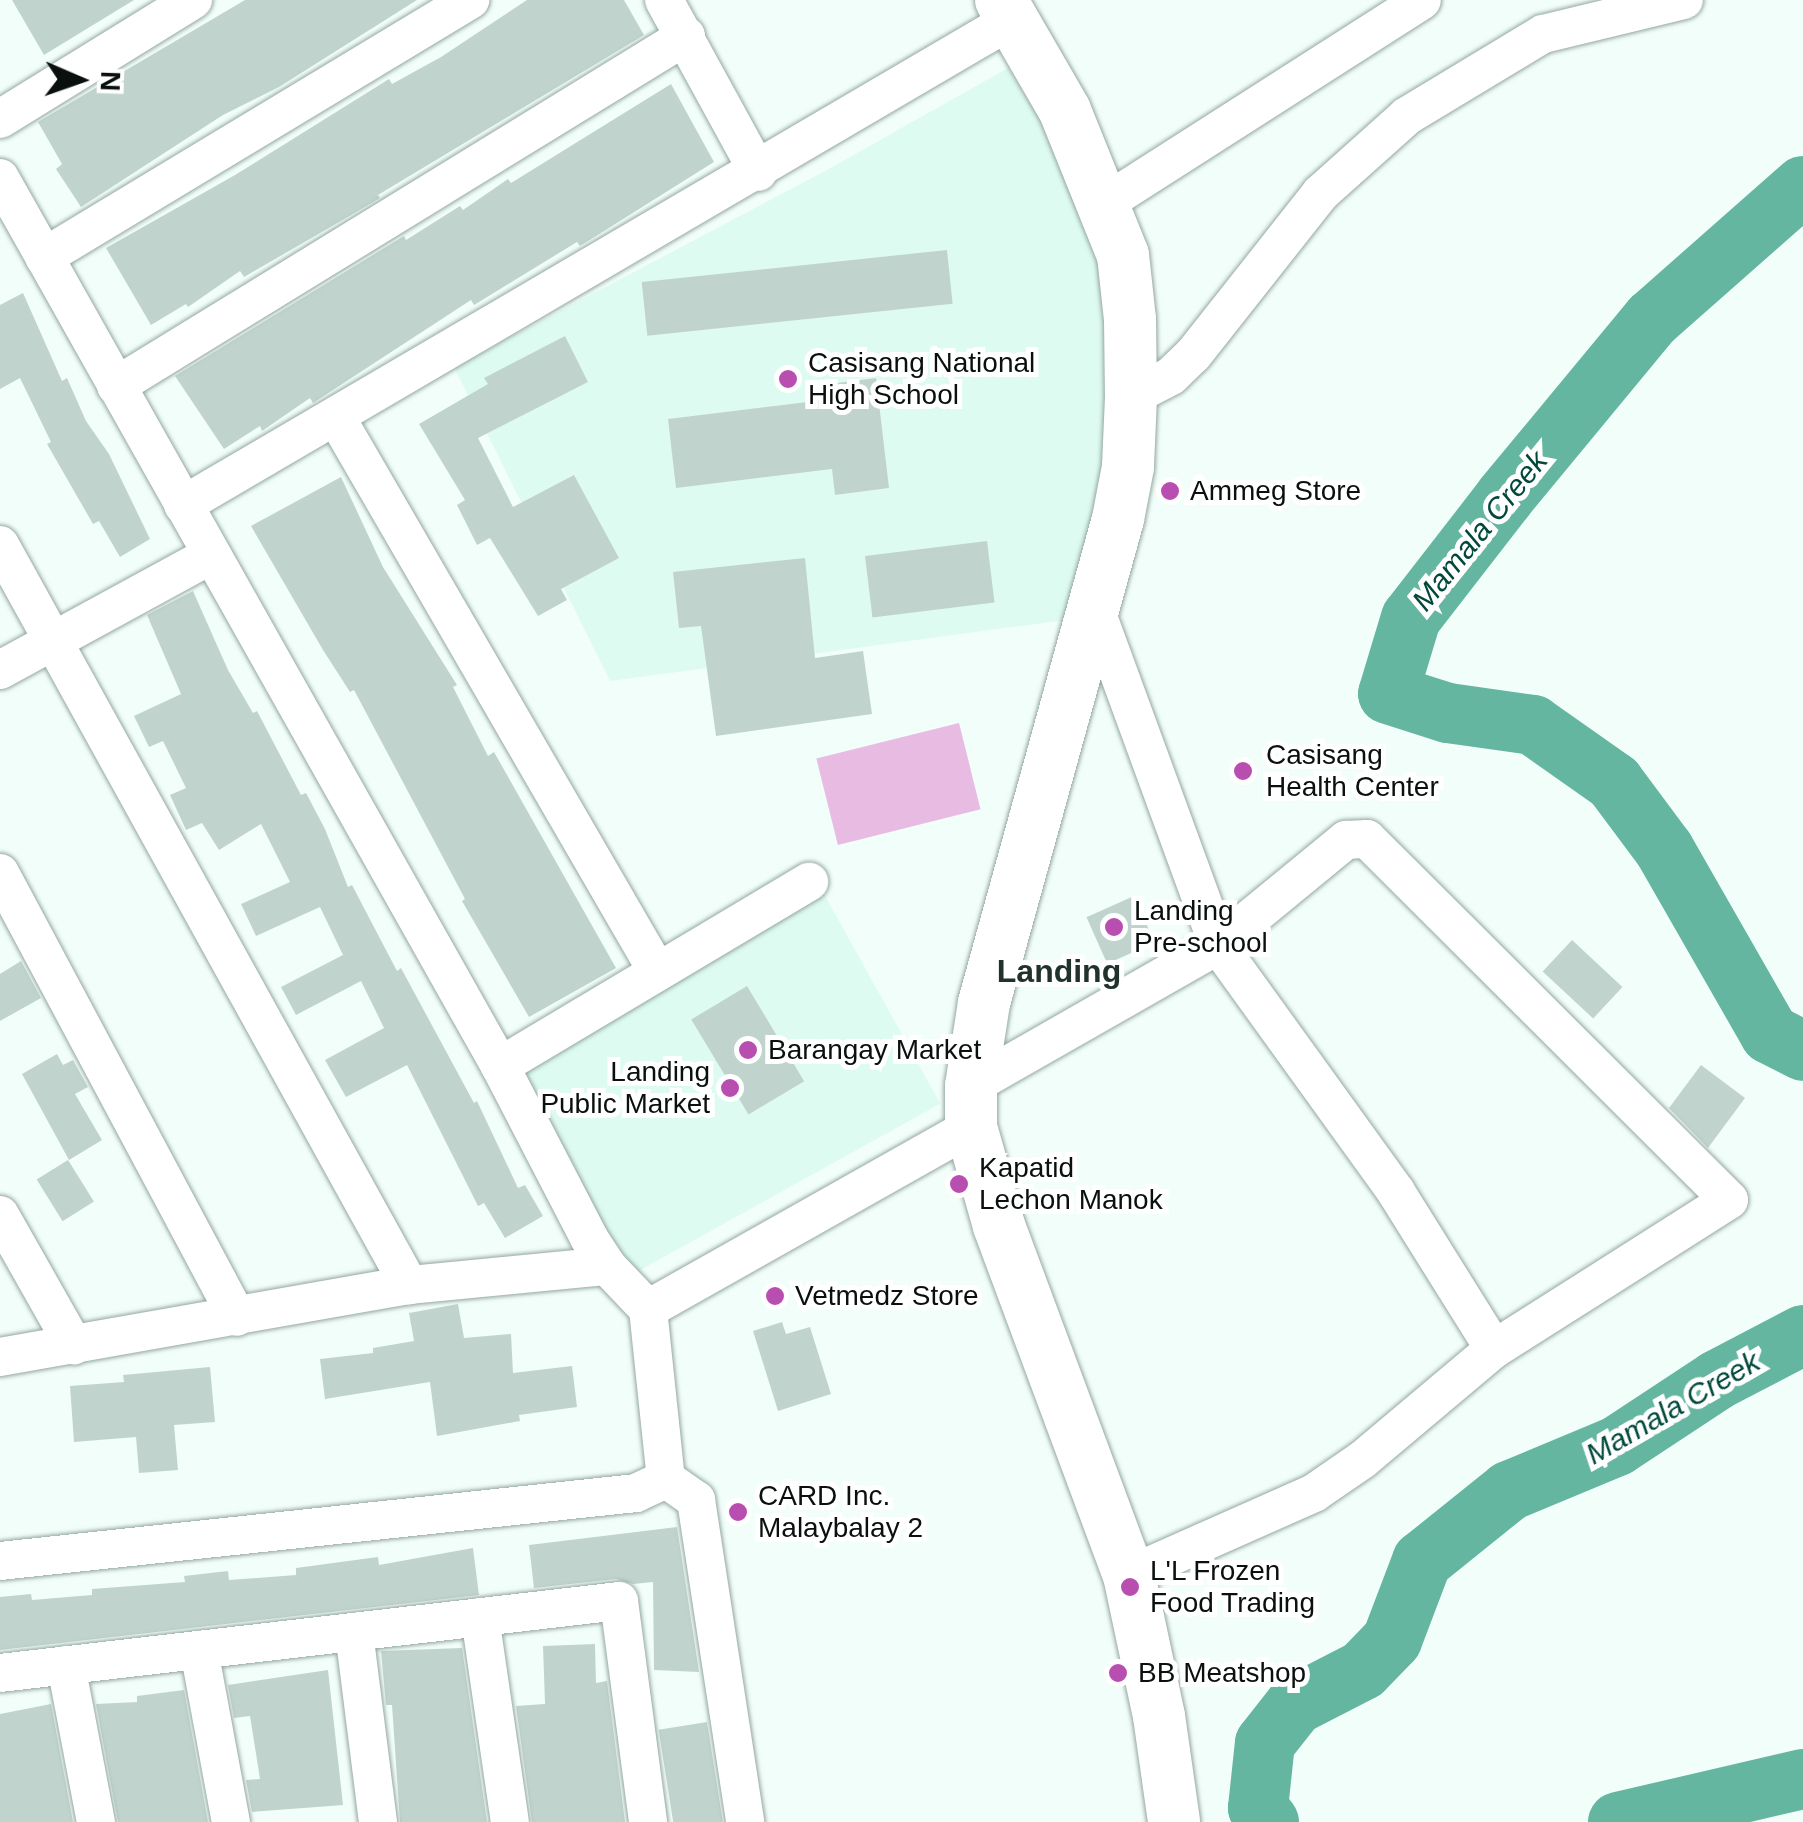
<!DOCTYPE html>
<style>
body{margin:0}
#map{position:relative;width:1803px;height:1822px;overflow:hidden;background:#f2fefa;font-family:Arial,sans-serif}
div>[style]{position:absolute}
.built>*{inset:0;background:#defbf2;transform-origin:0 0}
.green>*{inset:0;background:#e8bbe2;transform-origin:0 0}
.river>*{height:60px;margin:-30px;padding:0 30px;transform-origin:30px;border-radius:30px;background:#65b6a0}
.building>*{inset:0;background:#c0d4cd;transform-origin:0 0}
.roads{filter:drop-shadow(0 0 2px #94a7a1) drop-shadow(0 0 2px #94a7a1)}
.street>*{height:38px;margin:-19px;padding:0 19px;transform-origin:19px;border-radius:19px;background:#fff}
.secondary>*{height:52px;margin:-26px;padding:0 26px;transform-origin:26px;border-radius:26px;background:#fff}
.dots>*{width:28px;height:28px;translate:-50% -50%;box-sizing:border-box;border:5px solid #fff;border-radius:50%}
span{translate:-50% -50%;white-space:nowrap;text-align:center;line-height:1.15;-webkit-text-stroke:10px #fff;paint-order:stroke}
.poi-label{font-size:28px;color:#09100e}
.left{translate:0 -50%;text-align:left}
.right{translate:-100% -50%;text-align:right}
.water-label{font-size:30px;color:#00493b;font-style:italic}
.quarter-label{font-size:32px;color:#21312c;font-weight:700}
.north{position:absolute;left:30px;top:30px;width:100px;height:100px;-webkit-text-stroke:8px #fff;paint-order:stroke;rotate:92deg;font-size:28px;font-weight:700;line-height:40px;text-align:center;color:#09100e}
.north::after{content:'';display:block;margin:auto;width:35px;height:45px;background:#09100e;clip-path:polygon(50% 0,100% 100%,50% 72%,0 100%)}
</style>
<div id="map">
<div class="built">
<div style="clip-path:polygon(1008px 68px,1089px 196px,1110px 260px,1117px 434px,1073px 619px,610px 681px,454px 367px,827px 170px)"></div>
<div style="left:823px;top:892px;width:242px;height:354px;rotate:61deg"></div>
</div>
<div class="green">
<div style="left:959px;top:723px;width:89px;height:147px;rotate:76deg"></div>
</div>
<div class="river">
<div style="left:1803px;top:186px;width:201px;rotate:138.6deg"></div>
<div style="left:1652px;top:319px;width:231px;rotate:129.6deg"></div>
<div style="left:1505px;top:497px;width:153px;rotate:127.8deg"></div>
<div style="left:1411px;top:618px;width:79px;rotate:106.8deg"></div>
<div style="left:1388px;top:694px;width:63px;rotate:17.6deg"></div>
<div style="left:1448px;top:713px;width:86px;rotate:8deg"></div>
<div style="left:1533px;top:725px;width:99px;rotate:35.1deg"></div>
<div style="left:1614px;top:782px;width:84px;rotate:53.3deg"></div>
<div style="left:1664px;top:849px;width:213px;rotate:60.2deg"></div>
<div style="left:1770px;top:1034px;width:37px;rotate:27deg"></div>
<div style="left:1269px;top:1822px;width:18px;rotate:-128deg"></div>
<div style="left:1258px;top:1808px;width:65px;rotate:-83.9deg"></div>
<div style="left:1265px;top:1743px;width:48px;rotate:-51.7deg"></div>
<div style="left:1295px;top:1705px;width:76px;rotate:-27.2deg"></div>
<div style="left:1363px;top:1670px;width:42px;rotate:-46deg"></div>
<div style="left:1392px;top:1640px;width:85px;rotate:-69.2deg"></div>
<div style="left:1422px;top:1561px;width:112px;rotate:-38.8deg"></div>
<div style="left:1509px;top:1491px;width:117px;rotate:-22.6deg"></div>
<div style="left:1617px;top:1446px;width:120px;rotate:-33.4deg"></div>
<div style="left:1717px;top:1380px;width:97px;rotate:-27.6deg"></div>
<div style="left:1618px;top:1822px;width:190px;rotate:-13.1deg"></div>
</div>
<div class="building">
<div style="clip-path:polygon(12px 0,134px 0,44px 55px)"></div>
<div style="clip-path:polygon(245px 0,417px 0,279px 87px,223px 115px,81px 207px,56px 169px,62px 164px,38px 122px)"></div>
<div style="clip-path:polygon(527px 0,624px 0,644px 35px,378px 195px,380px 198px,346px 218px,244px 277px,240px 271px,188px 307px,186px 304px,151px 325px,106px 248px,235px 175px,389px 79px,392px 84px,441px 57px)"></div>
<div style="clip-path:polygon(671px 84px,714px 162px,580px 246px,577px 242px,474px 305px,471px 300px,313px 403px,310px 398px,262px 431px,260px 426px,224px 449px,175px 376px,404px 236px,406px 240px,460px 206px,463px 210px,508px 179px,511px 183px)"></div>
<div style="left:947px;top:250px;width:54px;height:307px;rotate:84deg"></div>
<div style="clip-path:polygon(23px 293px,62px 381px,67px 378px,86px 421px,109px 454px,150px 539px,120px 557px,99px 521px,93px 524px,47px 444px,51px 442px,20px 378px,0 389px,0 305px)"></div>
<div style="clip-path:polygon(565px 336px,588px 382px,478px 438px,513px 507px,574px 475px,619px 558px,561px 589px,567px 600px,538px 616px,490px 538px,477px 545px,457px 505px,465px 500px,419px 424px,488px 384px,484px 378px)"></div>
<div style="clip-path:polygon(876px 378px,889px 488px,835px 495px,832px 469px,676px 488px,668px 419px,824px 400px,822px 385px)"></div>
<div style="clip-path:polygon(341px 477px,383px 567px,457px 685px,453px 687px,488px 756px,494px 752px,616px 968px,529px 1017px,462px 901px,465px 899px,354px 690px,350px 692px,323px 650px,251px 526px)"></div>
<div style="left:987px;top:541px;width:62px;height:123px;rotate:83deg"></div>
<div style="clip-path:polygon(805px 558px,815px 658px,863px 651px,872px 714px,716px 736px,701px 626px,679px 628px,673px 572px)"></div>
<div style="clip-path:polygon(193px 591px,228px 670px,253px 713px,257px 711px,301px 795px,306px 793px,325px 829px,348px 887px,352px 885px,397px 971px,401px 968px,474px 1103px,477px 1101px,518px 1188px,525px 1185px,543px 1216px,505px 1238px,484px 1203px,478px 1206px,407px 1065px,346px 1097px,325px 1060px,384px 1028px,361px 981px,296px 1015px,281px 987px,343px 955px,320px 907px,256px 936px,241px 904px,290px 882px,261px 824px,219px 850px,202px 823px,186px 830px,170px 795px,186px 788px,163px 741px,149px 747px,134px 716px,181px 694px,147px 615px)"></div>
<div style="left:1134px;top:896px;width:51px;height:52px;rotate:66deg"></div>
<div style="left:1572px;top:940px;width:69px;height:43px;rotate:43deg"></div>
<div style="clip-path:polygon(21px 961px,41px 998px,0 1021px,0 974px)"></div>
<div style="left:747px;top:986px;width:111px;height:65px;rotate:59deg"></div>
<div style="clip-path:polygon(57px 1054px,63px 1065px,73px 1060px,88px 1087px,75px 1094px,102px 1140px,69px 1160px,22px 1074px)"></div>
<div style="clip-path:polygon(1701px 1065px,1745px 1098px,1708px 1148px,1669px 1108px)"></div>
<div style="left:68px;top:1160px;width:49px;height:37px;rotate:58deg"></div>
<div style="clip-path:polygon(458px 1304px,464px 1338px,511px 1334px,513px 1373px,572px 1366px,577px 1407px,519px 1415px,520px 1421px,437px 1436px,430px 1382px,325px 1399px,320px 1359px,373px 1353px,373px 1348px,414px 1341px,409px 1313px)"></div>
<div style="clip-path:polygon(782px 1322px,786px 1334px,810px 1327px,831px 1394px,778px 1411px,753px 1331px)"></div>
<div style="clip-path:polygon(210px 1367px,215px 1422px,174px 1425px,178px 1470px,139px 1473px,136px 1437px,74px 1442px,70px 1386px,124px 1382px,123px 1375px)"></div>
<div style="clip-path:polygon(677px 1527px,699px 1672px,654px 1670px,653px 1582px,633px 1584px,616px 1579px,534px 1588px,529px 1545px)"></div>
<div style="clip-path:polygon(473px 1548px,479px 1595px,0 1650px,0 1597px,31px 1594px,32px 1600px,92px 1595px,92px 1589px,185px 1582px,184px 1576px,228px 1571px,229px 1580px,296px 1575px,296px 1568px,378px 1557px,379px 1565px)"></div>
<div style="clip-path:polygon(595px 1644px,596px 1683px,607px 1681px,625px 1822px,532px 1822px,516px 1706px,545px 1704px,543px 1646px)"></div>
<div style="clip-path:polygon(462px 1648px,487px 1822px,400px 1822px,392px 1705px,386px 1705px,381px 1651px)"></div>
<div style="clip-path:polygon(328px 1670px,343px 1805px,252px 1812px,246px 1780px,260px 1779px,250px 1716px,234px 1718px,228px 1685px)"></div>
<div style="clip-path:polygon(184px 1690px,208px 1822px,118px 1822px,96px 1704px,137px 1702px,137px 1696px)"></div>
<div style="clip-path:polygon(51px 1704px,73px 1822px,0 1822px,0 1714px)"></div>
<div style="left:707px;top:1722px;width:101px;height:49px;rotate:81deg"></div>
</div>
<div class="roads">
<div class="street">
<div style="left:664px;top:0;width:196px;rotate:61.3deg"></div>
<div style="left:0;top:119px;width:227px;rotate:-31.7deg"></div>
<div style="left:0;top:178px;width:1019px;rotate:60.62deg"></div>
<div style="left:500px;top:1066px;width:194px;rotate:62.6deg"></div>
<div style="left:589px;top:1238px;width:33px;rotate:57deg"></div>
<div style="left:607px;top:1266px;width:59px;rotate:46.4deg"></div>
<div style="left:648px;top:1309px;width:171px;rotate:84deg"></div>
<div style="left:666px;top:1479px;width:37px;rotate:35deg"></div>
<div style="left:696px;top:1500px;width:326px;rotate:81.3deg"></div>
<div style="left:1105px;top:203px;width:376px;rotate:-32.6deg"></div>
<div style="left:44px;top:257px;width:498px;rotate:-31.1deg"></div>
<div style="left:116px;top:386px;width:669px;rotate:-31.55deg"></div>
<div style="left:1131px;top:397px;width:45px;rotate:-27.7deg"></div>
<div style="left:1171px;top:376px;width:30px;rotate:-44deg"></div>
<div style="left:1193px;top:355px;width:206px;rotate:-51.7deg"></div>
<div style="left:1321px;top:193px;width:115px;rotate:-41.8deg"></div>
<div style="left:1407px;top:116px;width:159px;rotate:-31.1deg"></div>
<div style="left:1543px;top:34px;width:145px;rotate:-13.6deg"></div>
<div style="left:336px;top:417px;width:640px;rotate:59.91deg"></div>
<div style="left:183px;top:505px;width:962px;rotate:-30.35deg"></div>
<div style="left:0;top:545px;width:846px;rotate:61.07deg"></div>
<div style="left:1096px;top:611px;width:356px;rotate:69.9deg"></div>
<div style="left:1218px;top:945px;width:304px;rotate:54.2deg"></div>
<div style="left:1396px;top:1192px;width:185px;rotate:58deg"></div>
<div style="left:0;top:670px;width:240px;rotate:-28.6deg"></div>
<div style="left:0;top:873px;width:503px;rotate:61.91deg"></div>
<div style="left:500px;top:1066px;width:360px;rotate:-30.8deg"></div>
<div style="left:971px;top:1086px;width:284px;rotate:-29.7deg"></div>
<div style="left:1218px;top:945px;width:166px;rotate:-39.4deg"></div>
<div style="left:1346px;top:840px;width:21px;rotate:-3deg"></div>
<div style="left:1367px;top:839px;width:511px;rotate:44.92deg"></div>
<div style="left:1729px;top:1200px;width:278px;rotate:147.6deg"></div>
<div style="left:1494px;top:1349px;width:172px;rotate:139.9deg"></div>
<div style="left:1362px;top:1460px;width:58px;rotate:145.5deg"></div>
<div style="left:1314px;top:1493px;width:202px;rotate:156.1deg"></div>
<div style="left:0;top:1215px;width:150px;rotate:60.5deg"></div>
<div style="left:648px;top:1309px;width:371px;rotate:-29.4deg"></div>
<div style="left:0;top:1357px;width:415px;rotate:-10deg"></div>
<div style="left:409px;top:1285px;width:199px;rotate:-5.5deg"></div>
<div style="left:0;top:1561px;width:640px;rotate:-6.1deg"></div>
<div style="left:636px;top:1493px;width:33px;rotate:-25deg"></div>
<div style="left:480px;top:1617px;width:207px;rotate:81.7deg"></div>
<div style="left:354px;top:1632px;width:192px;rotate:82.8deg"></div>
<div style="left:199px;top:1650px;width:175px;rotate:79.5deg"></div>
<div style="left:66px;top:1665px;width:160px;rotate:79.2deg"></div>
<div style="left:0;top:1673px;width:623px;rotate:-6.63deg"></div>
<div style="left:619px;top:1601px;width:223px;rotate:82.5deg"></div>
</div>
<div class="secondary">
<div style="left:1001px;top:0;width:128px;rotate:60deg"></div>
<div style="left:1065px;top:111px;width:155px;rotate:68.1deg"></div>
<div style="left:1123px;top:255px;width:64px;rotate:83.8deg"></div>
<div style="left:1130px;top:319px;width:78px;rotate:89.3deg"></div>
<div style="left:1131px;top:397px;width:70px;rotate:92.5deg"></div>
<div style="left:1128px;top:467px;width:53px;rotate:100.9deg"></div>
<div style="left:1118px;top:519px;width:502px;rotate:105.48deg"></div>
<div style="left:984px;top:1003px;width:84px;rotate:98.9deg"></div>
<div style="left:971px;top:1086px;width:41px;rotate:90deg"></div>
<div style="left:971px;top:1127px;width:103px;rotate:74.2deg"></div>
<div style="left:999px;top:1226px;width:372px;rotate:69.6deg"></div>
<div style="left:1129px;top:1575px;width:144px;rotate:78deg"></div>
<div style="left:1159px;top:1716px;width:107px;rotate:81.9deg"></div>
</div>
</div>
<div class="dots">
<div style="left:788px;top:379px;background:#b84eb0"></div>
<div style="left:1170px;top:491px;background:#b84eb0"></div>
<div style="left:1243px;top:771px;background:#b84eb0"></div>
<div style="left:1114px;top:927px;background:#b84eb0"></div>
<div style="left:748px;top:1050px;background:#b84eb0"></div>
<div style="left:730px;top:1088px;background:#b84eb0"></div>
<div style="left:959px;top:1184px;background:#b84eb0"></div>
<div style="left:775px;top:1296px;background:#b84eb0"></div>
<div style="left:738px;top:1512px;background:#b84eb0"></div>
<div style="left:1130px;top:1587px;background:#b84eb0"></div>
<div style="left:1118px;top:1673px;background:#b84eb0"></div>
</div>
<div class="poi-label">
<span class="left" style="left:808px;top:379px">Casisang National<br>High School</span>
<span class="left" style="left:1190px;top:491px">Ammeg Store</span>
<span class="left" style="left:1266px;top:771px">Casisang<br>Health Center</span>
<span class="left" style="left:1134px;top:927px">Landing<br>Pre-school</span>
<span class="left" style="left:768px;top:1050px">Barangay Market</span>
<span class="right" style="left:710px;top:1088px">Landing<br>Public Market</span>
<span class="left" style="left:979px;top:1184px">Kapatid<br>Lechon Manok</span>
<span class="left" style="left:795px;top:1296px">Vetmedz Store</span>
<span class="left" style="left:758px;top:1512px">CARD Inc.<br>Malaybalay 2</span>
<span class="left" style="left:1150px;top:1587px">L'L Frozen<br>Food Trading</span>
<span class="left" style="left:1138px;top:1673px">BB Meatshop</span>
</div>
<div class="water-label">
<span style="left:1480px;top:531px;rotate:-51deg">Mamala Creek</span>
<span style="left:1673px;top:1408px;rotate:-30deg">Mamala Creek</span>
</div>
<div class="quarter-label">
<span style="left:1059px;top:971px">Landing</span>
</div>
<div class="north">N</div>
</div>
